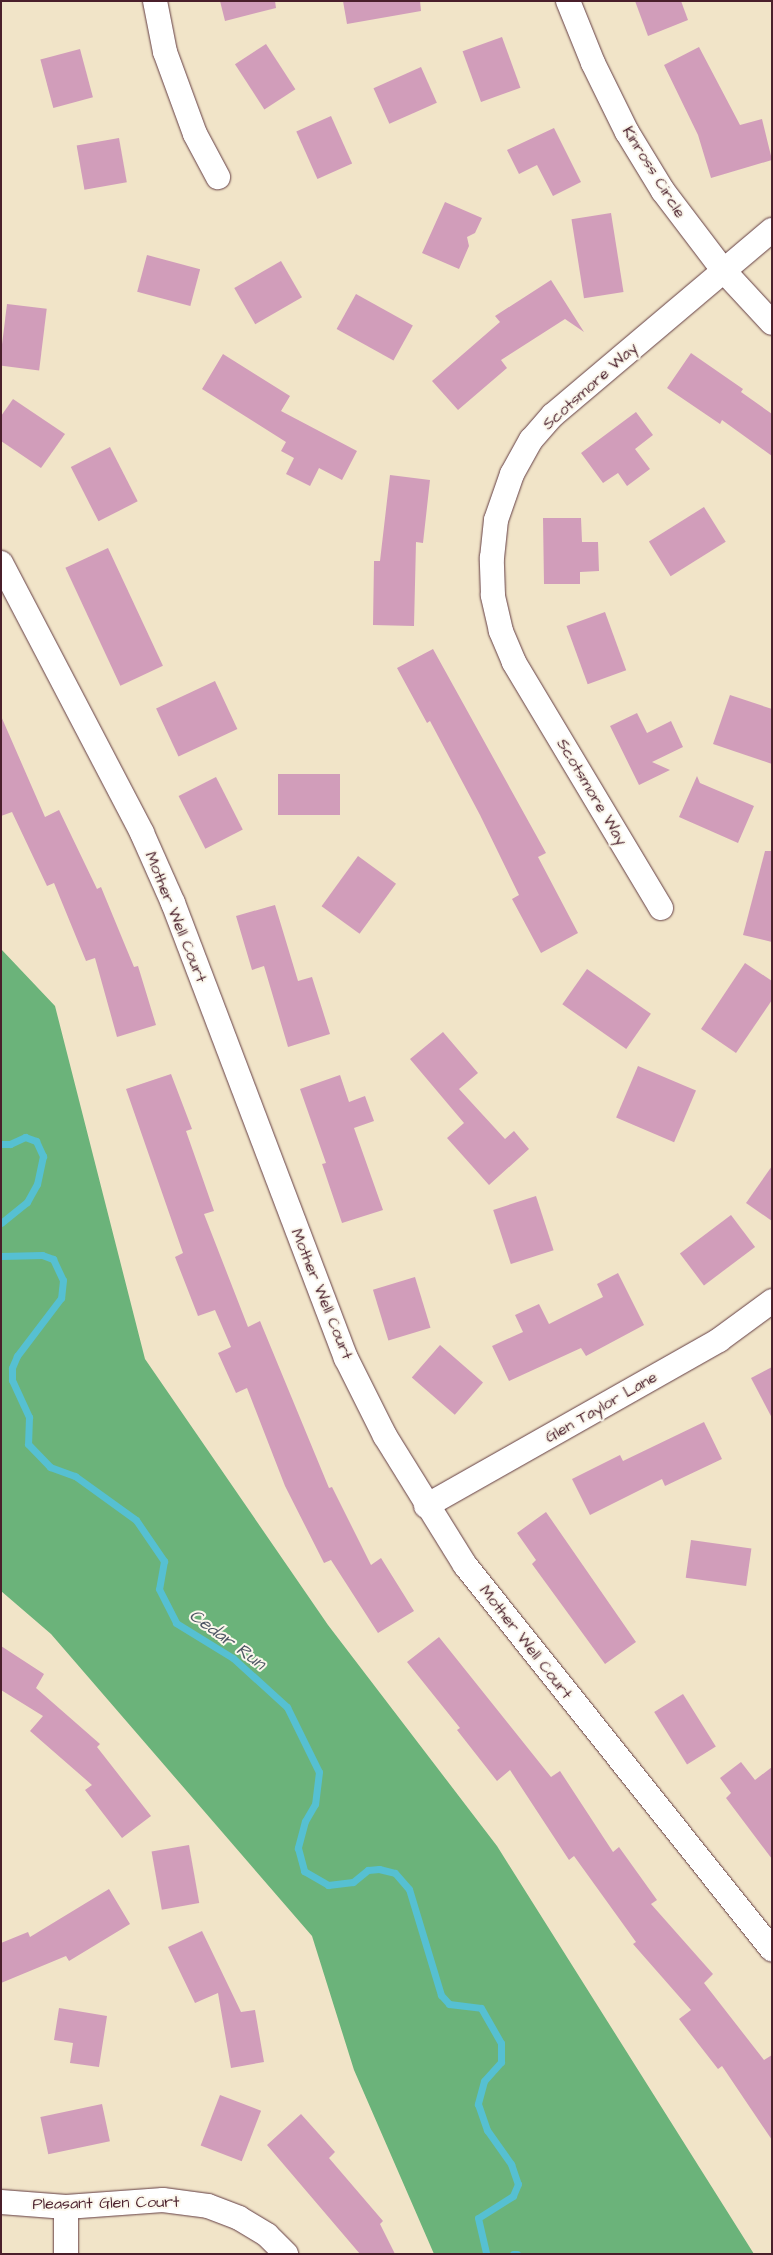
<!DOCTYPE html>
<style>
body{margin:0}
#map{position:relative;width:773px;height:2255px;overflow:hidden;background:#f1e4c8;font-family:"Architects Daughter",sans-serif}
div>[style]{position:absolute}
.forest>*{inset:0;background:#6bb37a}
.stream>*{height:7px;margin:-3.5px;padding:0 3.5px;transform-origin:3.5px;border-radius:3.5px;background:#56c0d2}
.building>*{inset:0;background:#d19dba;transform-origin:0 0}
.roads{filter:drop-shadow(0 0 1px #633d43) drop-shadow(0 0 1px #633d43)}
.minor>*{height:24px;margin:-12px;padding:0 12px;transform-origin:12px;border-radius:12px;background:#fff}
span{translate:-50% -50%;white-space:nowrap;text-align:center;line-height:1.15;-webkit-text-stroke:4px #fbf7ec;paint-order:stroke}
.street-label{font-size:16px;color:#4a1f2b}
.water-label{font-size:18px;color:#4e5765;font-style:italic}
.frame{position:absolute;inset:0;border:2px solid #4a1f2b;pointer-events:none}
</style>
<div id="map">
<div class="forest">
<div style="clip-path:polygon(1px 949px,55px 1006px,145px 1359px,328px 1625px,497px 1846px,754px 2254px,434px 2254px,354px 2070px,312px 1936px,51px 1634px,1px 1591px)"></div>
</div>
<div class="stream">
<div style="left:1px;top:1144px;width:9px"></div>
<div style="left:10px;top:1144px;width:17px;rotate:-25deg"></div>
<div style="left:25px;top:1137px;width:12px;rotate:20deg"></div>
<div style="left:36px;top:1141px;width:17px;rotate:65deg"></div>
<div style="left:43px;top:1156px;width:29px;rotate:102deg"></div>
<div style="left:37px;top:1184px;width:21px;rotate:119deg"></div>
<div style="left:27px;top:1202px;width:33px;rotate:141deg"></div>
<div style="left:1px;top:1256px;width:41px;rotate:-1.4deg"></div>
<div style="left:42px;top:1255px;width:12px;rotate:20deg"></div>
<div style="left:53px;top:1259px;width:23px;rotate:65deg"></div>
<div style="left:63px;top:1280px;width:18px;rotate:96deg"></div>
<div style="left:61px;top:1298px;width:73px;rotate:127.2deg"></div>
<div style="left:17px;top:1356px;width:13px;rotate:113deg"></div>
<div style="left:12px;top:1368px;width:12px;rotate:90deg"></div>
<div style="left:12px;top:1380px;width:41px;rotate:65.3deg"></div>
<div style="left:29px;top:1417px;width:27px;rotate:92deg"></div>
<div style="left:28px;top:1444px;width:32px;rotate:46deg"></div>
<div style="left:50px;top:1467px;width:27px;rotate:20deg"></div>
<div style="left:75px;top:1476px;width:75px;rotate:35.8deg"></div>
<div style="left:136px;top:1520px;width:50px;rotate:55.7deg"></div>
<div style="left:164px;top:1561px;width:28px;rotate:100deg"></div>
<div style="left:159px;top:1589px;width:38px;rotate:63deg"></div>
<div style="left:176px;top:1623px;width:67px;rotate:31.6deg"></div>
<div style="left:233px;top:1658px;width:73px;rotate:42.2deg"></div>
<div style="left:287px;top:1707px;width:72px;rotate:63.8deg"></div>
<div style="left:319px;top:1772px;width:32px;rotate:97deg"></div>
<div style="left:315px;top:1804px;width:20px;rotate:120deg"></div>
<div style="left:305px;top:1821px;width:28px;rotate:105deg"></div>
<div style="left:298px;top:1848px;width:24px;rotate:75deg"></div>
<div style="left:304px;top:1871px;width:28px;rotate:30deg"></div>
<div style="left:328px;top:1885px;width:25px;rotate:-7deg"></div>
<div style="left:353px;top:1882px;width:19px;rotate:-39deg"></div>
<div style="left:368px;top:1870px;width:11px;rotate:-5deg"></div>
<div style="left:379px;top:1869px;width:16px;rotate:14deg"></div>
<div style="left:395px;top:1873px;width:21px;rotate:49deg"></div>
<div style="left:409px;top:1889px;width:111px;rotate:73.2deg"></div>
<div style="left:441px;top:1995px;width:12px;rotate:48deg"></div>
<div style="left:449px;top:2004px;width:32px;rotate:7deg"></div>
<div style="left:481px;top:2008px;width:40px;rotate:60.3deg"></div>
<div style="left:501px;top:2043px;width:19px;rotate:90deg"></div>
<div style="left:501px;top:2062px;width:25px;rotate:132deg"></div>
<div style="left:484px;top:2081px;width:24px;rotate:105deg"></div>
<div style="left:478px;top:2104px;width:28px;rotate:71deg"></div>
<div style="left:487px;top:2130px;width:42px;rotate:54.8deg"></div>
<div style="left:511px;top:2164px;width:21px;rotate:71deg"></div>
<div style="left:518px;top:2184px;width:13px;rotate:113deg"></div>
<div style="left:513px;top:2196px;width:41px;rotate:147.8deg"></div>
<div style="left:478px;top:2218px;width:37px;rotate:77deg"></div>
<div style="left:513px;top:2254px;width:4px"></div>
</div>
<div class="building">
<div style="clip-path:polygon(220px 1px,275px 1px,276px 8px,225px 21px)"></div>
<div style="clip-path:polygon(343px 1px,420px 1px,421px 11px,347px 24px)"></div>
<div style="clip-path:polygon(635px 1px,681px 1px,688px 20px,648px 36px)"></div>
<div style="left:502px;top:37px;width:54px;height:42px;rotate:70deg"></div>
<div style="left:266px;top:44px;width:54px;height:37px;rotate:57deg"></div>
<div style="clip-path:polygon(699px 47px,740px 125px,762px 119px,772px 160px,711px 178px,698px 135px,664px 65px)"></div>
<div style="left:80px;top:49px;width:50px;height:41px;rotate:75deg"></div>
<div style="left:421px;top:67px;width:39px;height:52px;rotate:66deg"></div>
<div style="left:331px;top:116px;width:52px;height:38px;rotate:66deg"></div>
<div style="clip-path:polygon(554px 128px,581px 182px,553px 196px,537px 165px,519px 174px,507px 150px)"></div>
<div style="left:119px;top:138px;width:45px;height:43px;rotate:80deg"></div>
<div style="clip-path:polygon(445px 202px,482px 218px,475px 233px,467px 237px,469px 246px,459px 269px,422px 253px)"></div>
<div style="left:611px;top:213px;width:80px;height:40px;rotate:81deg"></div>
<div style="left:147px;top:255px;width:55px;height:38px;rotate:15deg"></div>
<div style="left:281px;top:261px;width:42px;height:54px;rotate:60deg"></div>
<div style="clip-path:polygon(551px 280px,584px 332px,565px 319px,501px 360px,507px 368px,458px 410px,432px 381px,500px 322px,495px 316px)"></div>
<div style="left:356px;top:294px;width:65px;height:40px;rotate:29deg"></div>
<div style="left:7px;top:304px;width:40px;height:62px;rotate:7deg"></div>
<div style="clip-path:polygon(691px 353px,743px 389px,741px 392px,772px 414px,772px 456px,722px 420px,720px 424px,667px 388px)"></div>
<div style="clip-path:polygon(223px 354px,290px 396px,281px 411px,357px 451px,342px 480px,319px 468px,310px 486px,286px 474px,294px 458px,281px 451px,286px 442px,202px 389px)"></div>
<div style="clip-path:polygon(13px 399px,65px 434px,41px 468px,1px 441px,1px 416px)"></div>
<div style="clip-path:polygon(636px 412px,653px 435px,635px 449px,650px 469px,627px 486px,618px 473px,603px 483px,581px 453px)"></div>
<div style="left:110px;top:447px;width:61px;height:44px;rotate:63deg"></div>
<div style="clip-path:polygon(390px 475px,430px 480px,423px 543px,416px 542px,414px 626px,373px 625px,374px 561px,380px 561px)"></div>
<div style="left:704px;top:507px;width:41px;height:65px;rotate:58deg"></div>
<div style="clip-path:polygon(543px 518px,581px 518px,582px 542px,598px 542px,599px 571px,580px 572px,580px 584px,544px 584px)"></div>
<div style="left:108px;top:548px;width:130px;height:47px;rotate:65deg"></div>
<div style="left:605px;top:612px;width:62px;height:41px;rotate:70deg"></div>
<div style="clip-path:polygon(433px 649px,546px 853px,538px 857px,578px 933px,541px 953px,512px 899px,519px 895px,480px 815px,430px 721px,427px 723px,397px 668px)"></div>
<div style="left:215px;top:681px;width:53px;height:65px;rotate:65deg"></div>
<div style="clip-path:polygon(730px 695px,772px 709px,772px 764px,713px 744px)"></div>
<div style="clip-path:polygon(637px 713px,647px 733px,671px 721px,683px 747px,652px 762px,670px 770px,639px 785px,610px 726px)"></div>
<div style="clip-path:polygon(1px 716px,45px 817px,59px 810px,97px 889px,101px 887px,134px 967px,138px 966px,156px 1025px,117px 1037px,95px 958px,86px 961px,54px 883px,47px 886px,12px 812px,1px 816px)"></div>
<div style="left:278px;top:774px;width:62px;height:41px"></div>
<div style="clip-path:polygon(697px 776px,700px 783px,754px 806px,738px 843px,679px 817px)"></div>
<div style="left:216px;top:777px;width:59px;height:42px;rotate:63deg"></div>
<div style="clip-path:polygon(765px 851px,772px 851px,772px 942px,743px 935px)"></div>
<div style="left:358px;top:856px;width:47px;height:62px;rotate:36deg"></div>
<div style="clip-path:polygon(275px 905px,298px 981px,312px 977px,330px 1034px,288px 1047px,264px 966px,252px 970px,236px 916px)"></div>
<div style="clip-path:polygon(745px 963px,772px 981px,772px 1000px,736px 1053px,701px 1029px)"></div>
<div style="left:587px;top:969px;width:78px;height:43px;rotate:35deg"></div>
<div style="clip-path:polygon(443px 1032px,478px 1073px,459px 1089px,505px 1139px,514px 1131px,529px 1149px,489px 1185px,447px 1138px,464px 1123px,410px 1059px)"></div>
<div style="left:638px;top:1066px;width:63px;height:56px;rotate:23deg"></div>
<div style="clip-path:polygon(171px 1074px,192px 1129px,186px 1131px,214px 1211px,204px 1214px,248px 1327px,260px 1321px,329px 1488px,332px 1487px,371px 1565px,381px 1558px,414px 1611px,378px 1633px,331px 1560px,324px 1563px,285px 1486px,247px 1388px,236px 1393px,218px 1353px,231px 1347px,215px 1310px,198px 1316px,175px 1257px,183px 1253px,126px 1089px)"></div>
<div style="clip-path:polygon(340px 1075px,349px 1102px,365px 1096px,374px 1121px,354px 1128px,383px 1210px,342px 1223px,322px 1164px,326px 1163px,300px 1089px)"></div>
<div style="clip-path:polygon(772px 1166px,772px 1221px,746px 1203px)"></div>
<div style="left:536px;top:1196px;width:57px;height:45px;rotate:72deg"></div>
<div style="left:731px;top:1215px;width:40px;height:64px;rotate:53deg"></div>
<div style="clip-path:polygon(618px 1273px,644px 1325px,586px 1356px,581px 1348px,509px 1381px,492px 1346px,523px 1332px,515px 1315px,539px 1304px,549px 1324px,603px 1297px,597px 1284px)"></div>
<div style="left:415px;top:1277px;width:53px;height:44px;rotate:73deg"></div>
<div style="left:440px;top:1345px;width:57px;height:43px;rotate:41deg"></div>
<div style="clip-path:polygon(772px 1367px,772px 1418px,751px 1378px)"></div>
<div style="clip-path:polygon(704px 1422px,722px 1459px,665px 1486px,662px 1479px,590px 1515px,572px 1479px,620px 1455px,623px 1461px)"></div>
<div style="clip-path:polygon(546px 1512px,636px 1642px,605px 1664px,532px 1564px,536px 1560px,517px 1533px)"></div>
<div style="left:691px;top:1540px;width:61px;height:38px;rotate:8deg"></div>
<div style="clip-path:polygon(439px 1637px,551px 1777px,560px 1771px,613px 1852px,619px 1847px,657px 1900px,651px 1904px,713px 1974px,704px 1983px,764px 2060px,772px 2055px,772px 2140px,722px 2066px,718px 2069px,679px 2019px,691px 2010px,633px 1944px,636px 1942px,574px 1856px,569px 1860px,510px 1770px,497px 1781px,457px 1730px,460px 1728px,407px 1662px)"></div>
<div style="clip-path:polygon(1px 1646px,44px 1674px,36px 1688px,100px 1744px,97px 1747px,151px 1816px,122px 1838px,85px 1790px,92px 1785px,30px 1731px,43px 1716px,1px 1690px)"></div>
<div style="left:683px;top:1694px;width:62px;height:34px;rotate:58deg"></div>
<div style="clip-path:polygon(741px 1762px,755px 1780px,772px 1767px,772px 1859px,726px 1798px,731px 1793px,720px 1778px)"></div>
<div style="left:189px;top:1845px;width:59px;height:38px;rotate:80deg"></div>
<div style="clip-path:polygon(109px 1889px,130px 1924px,69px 1961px,66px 1956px,1px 1983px,1px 1943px,28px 1932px,30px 1937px)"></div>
<div style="clip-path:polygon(202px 1931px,241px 2012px,255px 2010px,264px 2062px,231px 2068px,218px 1993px,195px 2003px,168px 1947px)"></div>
<div style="clip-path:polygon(59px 2008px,107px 2016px,99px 2067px,70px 2063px,73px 2043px,54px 2040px)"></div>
<div style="left:220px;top:2095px;width:44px;height:54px;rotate:21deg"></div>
<div style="left:102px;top:2104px;width:38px;height:63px;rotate:78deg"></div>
<div style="clip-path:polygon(301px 2114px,335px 2152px,329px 2158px,383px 2221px,380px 2224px,395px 2254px,360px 2254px,267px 2145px)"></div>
</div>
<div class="roads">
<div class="minor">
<div style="left:155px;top:1px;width:52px;rotate:78.9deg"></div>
<div style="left:165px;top:52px;width:87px;rotate:69.9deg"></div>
<div style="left:195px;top:134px;width:49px;rotate:61.9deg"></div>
<div style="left:568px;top:1px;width:67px;rotate:68deg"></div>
<div style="left:593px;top:63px;width:77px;rotate:63.8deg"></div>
<div style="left:627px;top:132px;width:69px;rotate:58.6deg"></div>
<div style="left:663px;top:191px;width:99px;rotate:52.8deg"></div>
<div style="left:723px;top:270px;width:72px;rotate:47.2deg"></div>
<div style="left:1px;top:563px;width:305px;rotate:62.4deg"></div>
<div style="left:142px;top:833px;width:77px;rotate:66.1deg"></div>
<div style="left:173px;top:903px;width:487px;rotate:69.2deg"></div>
<div style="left:346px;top:1358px;width:87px;rotate:63.4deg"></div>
<div style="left:385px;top:1436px;width:152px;rotate:58.2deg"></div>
<div style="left:465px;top:1565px;width:492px;rotate:51.4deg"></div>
<div style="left:661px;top:908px;width:287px;rotate:-120.9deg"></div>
<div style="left:514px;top:662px;width:34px;rotate:-113deg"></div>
<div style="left:501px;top:631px;width:37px;rotate:-103deg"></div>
<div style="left:493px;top:595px;width:37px;rotate:-92deg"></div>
<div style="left:492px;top:558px;width:38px;rotate:-84deg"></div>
<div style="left:496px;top:520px;width:49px;rotate:-70.8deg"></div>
<div style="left:512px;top:474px;width:39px;rotate:-61deg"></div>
<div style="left:531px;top:440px;width:33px;rotate:-49deg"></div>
<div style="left:553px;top:415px;width:287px;rotate:-40.2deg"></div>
<div style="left:426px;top:1506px;width:337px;rotate:-29.5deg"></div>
<div style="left:719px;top:1340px;width:66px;rotate:-36.3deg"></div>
<div style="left:1px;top:2202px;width:65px;rotate:4.4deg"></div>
<div style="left:66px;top:2207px;width:97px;rotate:-4.1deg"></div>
<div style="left:163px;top:2200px;width:45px;rotate:7.6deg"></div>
<div style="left:208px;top:2206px;width:33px;rotate:21deg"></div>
<div style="left:239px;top:2218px;width:33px;rotate:31deg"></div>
<div style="left:267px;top:2235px;width:27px;rotate:45deg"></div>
<div style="left:66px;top:2254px;width:47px;rotate:-90deg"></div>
</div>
</div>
<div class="street-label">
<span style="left:654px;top:172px;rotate:58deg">Kinross Circle</span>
<span style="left:590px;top:386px;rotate:-42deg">Scotsmore Way</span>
<span style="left:592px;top:792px;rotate:59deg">Scotsmore Way</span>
<span style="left:176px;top:917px;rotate:68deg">Mother Well Court</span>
<span style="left:322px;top:1294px;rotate:68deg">Mother Well Court</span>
<span style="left:601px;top:1407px;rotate:-30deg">Glen Taylor Lane</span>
<span style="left:526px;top:1642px;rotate:52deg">Mother Well Court</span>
<span style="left:106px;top:2203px;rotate:-1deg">Pleasant Glen Court</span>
</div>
<div class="water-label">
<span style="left:227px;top:1640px;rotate:36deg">Cedar Run</span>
</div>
<div class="frame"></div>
</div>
